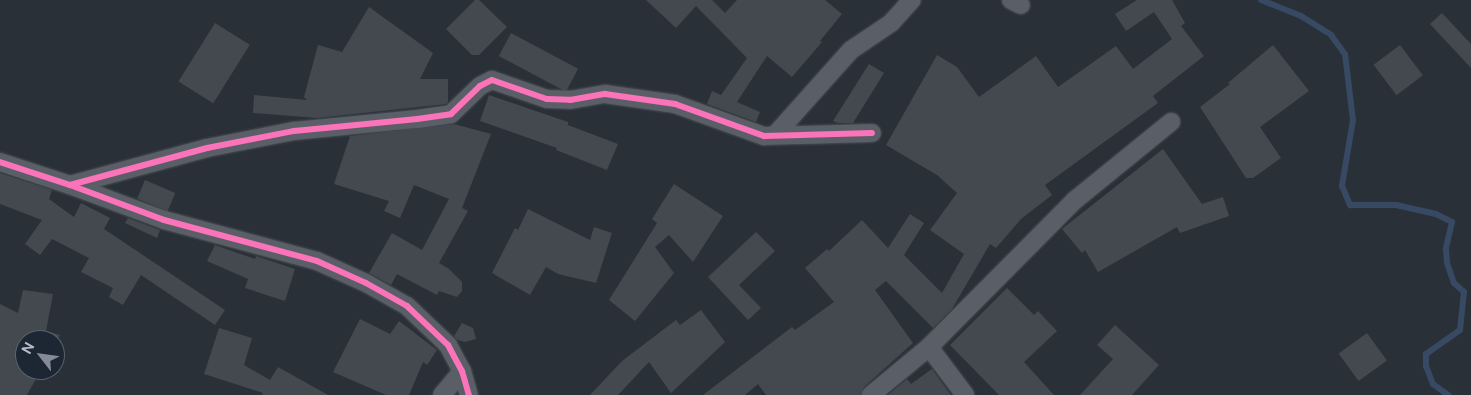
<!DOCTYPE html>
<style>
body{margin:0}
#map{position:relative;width:1471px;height:395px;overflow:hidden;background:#2a3038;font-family:"Public Sans",sans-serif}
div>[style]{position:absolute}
.stream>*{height:6px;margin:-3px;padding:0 3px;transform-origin:3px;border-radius:3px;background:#384963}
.building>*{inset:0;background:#444950;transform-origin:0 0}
.roads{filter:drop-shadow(0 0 1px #484c53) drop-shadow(0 0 1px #484c53)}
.street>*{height:18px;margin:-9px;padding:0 9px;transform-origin:9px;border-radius:9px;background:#5a5e66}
.cycleway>*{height:6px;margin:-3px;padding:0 3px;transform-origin:3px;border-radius:3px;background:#fb73b8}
span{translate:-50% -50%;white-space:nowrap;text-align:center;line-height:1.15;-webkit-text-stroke:5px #1d2633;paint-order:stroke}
.north{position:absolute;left:15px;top:330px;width:50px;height:50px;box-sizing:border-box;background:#1d2633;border:1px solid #59626f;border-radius:50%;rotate:300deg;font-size:14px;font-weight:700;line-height:20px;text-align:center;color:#b4bcc9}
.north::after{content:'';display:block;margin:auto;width:18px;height:22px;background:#848b96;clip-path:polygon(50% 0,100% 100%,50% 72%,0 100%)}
</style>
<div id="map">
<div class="stream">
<div style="left:1261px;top:0;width:43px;rotate:21.8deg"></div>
<div style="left:1301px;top:16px;width:36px;rotate:32deg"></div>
<div style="left:1331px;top:35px;width:24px;rotate:54deg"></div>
<div style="left:1345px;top:54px;width:66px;rotate:83.1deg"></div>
<div style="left:1353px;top:120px;width:67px;rotate:99.5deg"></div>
<div style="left:1342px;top:186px;width:21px;rotate:67deg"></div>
<div style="left:1350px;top:205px;width:46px"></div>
<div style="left:1396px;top:205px;width:41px;rotate:12.7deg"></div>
<div style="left:1436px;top:214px;width:18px;rotate:27deg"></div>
<div style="left:1452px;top:222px;width:28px;rotate:103deg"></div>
<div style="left:1446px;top:249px;width:14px;rotate:86deg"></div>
<div style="left:1447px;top:263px;width:21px;rotate:71deg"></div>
<div style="left:1454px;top:283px;width:13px;rotate:42deg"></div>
<div style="left:1464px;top:292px;width:38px;rotate:96deg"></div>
<div style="left:1460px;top:330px;width:42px;rotate:144.8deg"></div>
<div style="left:1426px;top:354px;width:12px;rotate:90deg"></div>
<div style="left:1426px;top:366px;width:19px;rotate:69deg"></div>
<div style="left:1433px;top:384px;width:19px;rotate:36deg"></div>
</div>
<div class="building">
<div style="clip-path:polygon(475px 0,479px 0,507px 27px,479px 55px,472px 55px,446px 29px)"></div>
<div style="clip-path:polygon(646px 0,712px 0,725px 13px,737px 0,825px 0,842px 14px,820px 41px,822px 42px,792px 77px,767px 56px,737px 102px,760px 112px,756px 122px,707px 104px,712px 91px,721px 95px,747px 58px,696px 6px,676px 28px)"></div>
<div style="clip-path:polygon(1137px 0,1172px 0,1185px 23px,1181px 26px,1204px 56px,1153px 96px,1158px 103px,1045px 185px,1052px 195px,1021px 219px,996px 248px,990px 244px,952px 309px,933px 328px,886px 281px,875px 290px,913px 343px,864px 387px,861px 395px,766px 395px,758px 384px,745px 395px,703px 395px,792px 327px,795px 330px,834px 302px,805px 268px,827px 249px,829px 251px,862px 220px,888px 248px,910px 214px,924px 223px,904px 255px,942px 293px,964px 254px,930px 230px,957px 193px,937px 175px,886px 145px,937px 55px,957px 67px,979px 97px,1036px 56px,1058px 87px,1116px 46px,1133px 69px,1172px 39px,1154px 12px,1126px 31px,1115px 14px)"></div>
<div style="clip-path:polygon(369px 7px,433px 53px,420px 79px,448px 79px,448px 102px,446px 104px,317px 118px,253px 113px,254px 95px,307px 100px,304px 97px,318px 45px,342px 52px)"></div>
<div style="clip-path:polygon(1442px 13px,1471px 44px,1471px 68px,1430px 24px)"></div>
<div style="left:215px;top:23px;width:41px;height:69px;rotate:32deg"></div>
<div style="left:511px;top:33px;width:76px;height:26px;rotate:28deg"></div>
<div style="clip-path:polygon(1273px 45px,1309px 91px,1260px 127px,1281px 158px,1253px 178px,1246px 178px,1200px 107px,1230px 84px,1228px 83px)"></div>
<div style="left:1400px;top:45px;width:38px;height:33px;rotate:53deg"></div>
<div style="clip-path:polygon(869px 64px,884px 73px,853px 123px,838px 123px,833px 121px)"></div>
<div style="clip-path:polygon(489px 95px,568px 122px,568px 125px,618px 144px,607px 170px,556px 150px,557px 148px,480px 121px)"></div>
<div style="clip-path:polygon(454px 124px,491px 134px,462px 208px,468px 211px,439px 263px,449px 269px,462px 282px,462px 291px,457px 297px,439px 291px,437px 295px,397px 274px,391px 285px,369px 273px,392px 233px,422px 250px,449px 199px,414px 185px,400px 218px,384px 211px,389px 201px,334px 184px,350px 136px)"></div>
<div style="clip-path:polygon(1163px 149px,1202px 204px,1223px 197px,1229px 216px,1180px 233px,1177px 227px,1098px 272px,1085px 250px,1082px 253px,1062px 229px)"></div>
<div style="clip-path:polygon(0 173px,52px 190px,49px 199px,74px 217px,81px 203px,110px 218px,104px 229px,225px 310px,215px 325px,141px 275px,123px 305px,109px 297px,113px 288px,81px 272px,89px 258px,52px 239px,40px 255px,25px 244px,42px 220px,0 204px)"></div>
<div style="left:145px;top:180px;width:33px;height:20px;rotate:23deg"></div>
<div style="clip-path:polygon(674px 184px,723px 216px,693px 262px,669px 235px,655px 247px,674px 273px,635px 321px,609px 300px,657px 223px,652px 219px)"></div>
<div style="clip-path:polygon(528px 209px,590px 240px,594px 227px,612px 233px,596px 283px,558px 274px,546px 267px,530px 295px,492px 273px,515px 228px,518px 230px)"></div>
<div style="clip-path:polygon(128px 218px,160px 230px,157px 238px,125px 223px)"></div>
<div style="clip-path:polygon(756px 232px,775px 251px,739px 285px,761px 308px,748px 320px,708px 277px)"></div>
<div style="clip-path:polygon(215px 245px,255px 259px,256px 256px,295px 269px,285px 301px,245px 288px,248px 279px,207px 261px)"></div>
<div style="clip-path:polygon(1007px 288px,1034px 315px,1038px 311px,1057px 331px,1024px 362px,1054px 395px,999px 395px,950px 345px)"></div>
<div style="clip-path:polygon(23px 290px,53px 294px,46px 331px,60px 335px,55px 344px,55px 340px,25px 340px,25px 370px,41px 370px,27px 395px,0 395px,0 304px,18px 313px)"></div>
<div style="clip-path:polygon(701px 310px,725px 342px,671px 393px,649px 362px,618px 395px,590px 395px,622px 361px,676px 320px,680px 325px)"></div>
<div style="clip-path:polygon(360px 319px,390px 334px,399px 321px,437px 350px,427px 365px,423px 362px,409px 395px,386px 395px,333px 372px)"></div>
<div style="clip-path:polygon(462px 323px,473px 328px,476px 339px,465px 342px,457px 340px,454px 336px)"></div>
<div style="clip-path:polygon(1115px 325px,1159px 365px,1132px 395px,1080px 395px,1113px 359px,1097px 345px)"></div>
<div style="clip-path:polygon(219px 328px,252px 338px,244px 365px,270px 380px,278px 367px,328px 395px,262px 395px,263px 393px,204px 374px)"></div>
<div style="left:1367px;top:333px;width:34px;height:35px;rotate:54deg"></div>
<div style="clip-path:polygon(932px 369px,951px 395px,888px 395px,907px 379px,911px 384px)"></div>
</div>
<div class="roads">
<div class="street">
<div style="left:1011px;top:0;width:11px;rotate:27deg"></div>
<div style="left:775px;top:135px;width:114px;rotate:-48.2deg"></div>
<div style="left:851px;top:50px;width:48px;rotate:-34deg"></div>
<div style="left:891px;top:23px;width:31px;rotate:-48deg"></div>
<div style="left:0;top:162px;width:74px;rotate:18.2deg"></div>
<div style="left:70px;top:185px;width:100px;rotate:20.4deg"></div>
<div style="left:164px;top:220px;width:158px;rotate:15deg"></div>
<div style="left:317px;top:261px;width:54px;rotate:24.2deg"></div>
<div style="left:366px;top:283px;width:47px;rotate:29.3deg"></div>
<div style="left:407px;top:306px;width:57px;rotate:43.6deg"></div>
<div style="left:448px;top:345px;width:30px;rotate:62deg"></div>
<div style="left:462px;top:371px;width:25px;rotate:74deg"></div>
<div style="left:70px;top:185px;width:142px;rotate:-15.1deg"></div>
<div style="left:207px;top:148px;width:89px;rotate:-11.1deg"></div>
<div style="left:294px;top:131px;width:124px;rotate:-5.6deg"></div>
<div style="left:417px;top:119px;width:34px;rotate:-8deg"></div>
<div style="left:451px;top:114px;width:40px;rotate:-44deg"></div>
<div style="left:480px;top:86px;width:13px;rotate:-27deg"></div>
<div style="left:492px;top:80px;width:58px;rotate:19.1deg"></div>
<div style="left:547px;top:99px;width:23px;rotate:2deg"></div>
<div style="left:570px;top:100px;width:36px;rotate:-10deg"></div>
<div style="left:605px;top:94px;width:71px;rotate:8.1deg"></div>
<div style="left:675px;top:104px;width:95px;rotate:19.8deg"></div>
<div style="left:764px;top:136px;width:108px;rotate:-1.6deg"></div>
<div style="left:929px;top:347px;width:60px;rotate:53.1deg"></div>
<div style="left:442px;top:395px;width:31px;rotate:-50deg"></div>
<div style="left:871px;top:395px;width:75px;rotate:-39.6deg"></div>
<div style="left:929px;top:347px;width:207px;rotate:-45.2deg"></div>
<div style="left:1075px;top:200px;width:124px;rotate:-39.1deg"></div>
</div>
</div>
<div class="cycleway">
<div style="left:0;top:162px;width:74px;rotate:18.2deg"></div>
<div style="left:70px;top:185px;width:100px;rotate:20.4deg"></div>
<div style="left:164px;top:220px;width:158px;rotate:15deg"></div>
<div style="left:317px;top:261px;width:54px;rotate:24.2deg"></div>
<div style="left:366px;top:283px;width:47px;rotate:29.3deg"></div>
<div style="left:407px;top:306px;width:57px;rotate:43.6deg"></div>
<div style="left:448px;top:345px;width:30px;rotate:62deg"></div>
<div style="left:462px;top:371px;width:25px;rotate:74deg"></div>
<div style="left:70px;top:185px;width:142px;rotate:-15.1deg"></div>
<div style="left:207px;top:148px;width:89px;rotate:-11.1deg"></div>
<div style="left:294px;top:131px;width:124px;rotate:-5.6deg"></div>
<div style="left:417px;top:119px;width:34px;rotate:-8deg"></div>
<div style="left:451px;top:114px;width:40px;rotate:-44deg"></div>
<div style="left:480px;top:86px;width:13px;rotate:-27deg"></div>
<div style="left:492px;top:80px;width:58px;rotate:19.1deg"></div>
<div style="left:547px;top:99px;width:23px;rotate:2deg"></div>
<div style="left:570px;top:100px;width:36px;rotate:-10deg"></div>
<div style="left:605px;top:94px;width:71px;rotate:8.1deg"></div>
<div style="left:675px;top:104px;width:95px;rotate:19.8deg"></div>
<div style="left:764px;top:136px;width:108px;rotate:-1.6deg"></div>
</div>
<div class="north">N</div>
</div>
